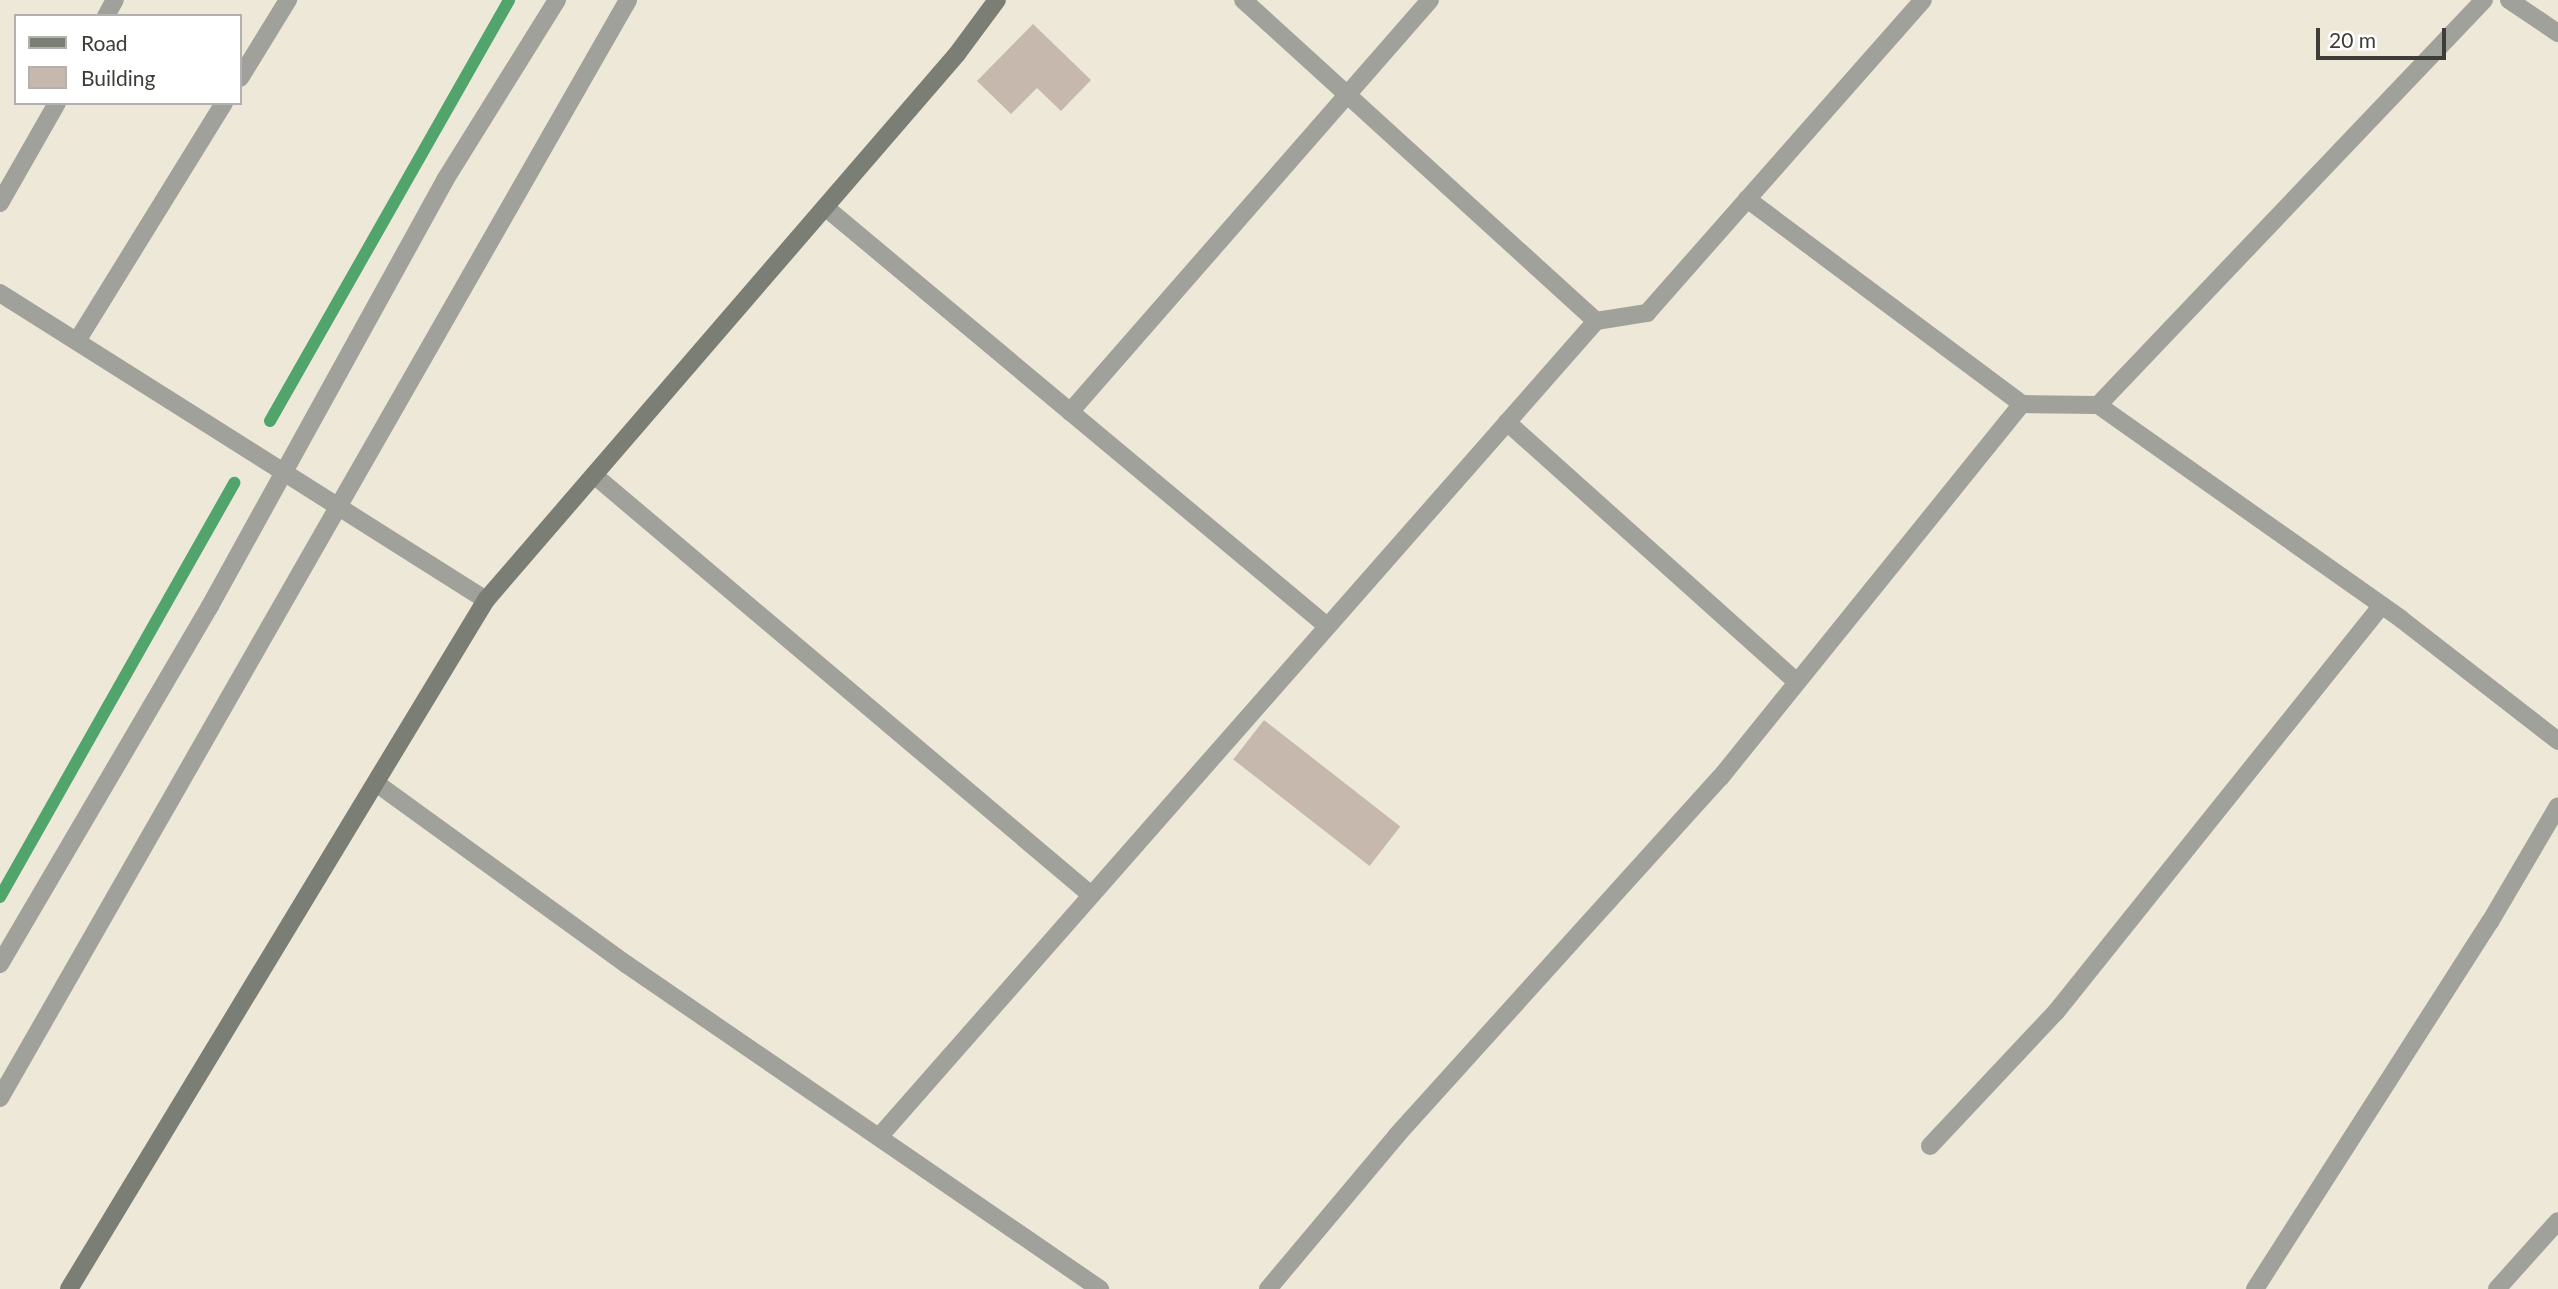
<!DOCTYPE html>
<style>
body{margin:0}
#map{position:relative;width:2558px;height:1289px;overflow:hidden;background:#eee8d8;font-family:Lato,sans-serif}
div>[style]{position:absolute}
.stream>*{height:12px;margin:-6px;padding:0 6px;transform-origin:6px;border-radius:6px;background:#51a56c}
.building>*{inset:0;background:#c7b8ae;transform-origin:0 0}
.street>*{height:18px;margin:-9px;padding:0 9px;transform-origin:9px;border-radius:9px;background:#9fa19a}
.secondary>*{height:18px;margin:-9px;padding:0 9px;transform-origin:9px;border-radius:9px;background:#7b7e74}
span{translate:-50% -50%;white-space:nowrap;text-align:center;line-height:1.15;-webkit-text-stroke:5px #fff;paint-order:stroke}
.legend{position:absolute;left:14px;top:14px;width:228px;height:91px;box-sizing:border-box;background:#fff;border:2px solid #b2b1af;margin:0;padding:9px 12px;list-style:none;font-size:21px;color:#3e3c36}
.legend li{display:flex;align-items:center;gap:14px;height:35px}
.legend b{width:35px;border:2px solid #b2b1af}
.scale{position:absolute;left:2316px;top:28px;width:130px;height:32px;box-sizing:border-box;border:4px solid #3e3c36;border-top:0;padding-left:9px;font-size:21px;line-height:24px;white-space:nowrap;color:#3e3c36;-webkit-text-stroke:5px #fff;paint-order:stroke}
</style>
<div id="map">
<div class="stream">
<div style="left:270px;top:421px;width:484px;rotate:-60.4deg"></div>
<div style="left:0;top:897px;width:476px;rotate:-60.5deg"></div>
</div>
<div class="building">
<div style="clip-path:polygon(1033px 24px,1091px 80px,1061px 111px,1037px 88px,1011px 114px,977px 81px)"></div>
<div style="left:1264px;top:720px;width:173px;height:50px;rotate:38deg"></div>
</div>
<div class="street">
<div style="left:2484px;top:0;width:559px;rotate:133.62deg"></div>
<div style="left:2098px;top:405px;width:371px;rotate:35.2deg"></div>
<div style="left:2401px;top:619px;width:199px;rotate:37.8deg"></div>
<div style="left:2509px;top:0;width:59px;rotate:34deg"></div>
<div style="left:106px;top:16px;width:18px;rotate:-61deg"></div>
<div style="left:240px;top:78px;width:92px;rotate:-58.4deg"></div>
<div style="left:1747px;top:199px;width:343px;rotate:36.7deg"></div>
<div style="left:2022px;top:404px;width:76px;rotate:0.8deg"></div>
<div style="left:0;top:203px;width:115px;rotate:-60.3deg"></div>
<div style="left:825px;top:207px;width:654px;rotate:39.85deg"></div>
<div style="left:0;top:293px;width:575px;rotate:32.28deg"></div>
<div style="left:1596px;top:321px;width:52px;rotate:-8.9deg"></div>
<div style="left:1647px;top:313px;width:417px;rotate:-48.6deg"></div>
<div style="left:77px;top:341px;width:280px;rotate:-58.3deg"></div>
<div style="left:1070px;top:412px;width:547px;rotate:-48.85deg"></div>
<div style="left:1507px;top:422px;width:389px;rotate:41.9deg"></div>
<div style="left:594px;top:475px;width:651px;rotate:40.2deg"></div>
<div style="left:376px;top:783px;width:309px;rotate:35.9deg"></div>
<div style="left:626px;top:964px;width:575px;rotate:34.44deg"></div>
<div style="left:0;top:964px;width:415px;rotate:-59.6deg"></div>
<div style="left:210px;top:606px;width:487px;rotate:-61.1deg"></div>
<div style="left:445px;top:180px;width:212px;rotate:-58.1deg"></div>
<div style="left:0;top:1098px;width:1265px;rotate:-60.23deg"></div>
<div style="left:879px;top:1137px;width:1086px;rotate:-48.69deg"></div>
<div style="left:1596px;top:321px;width:477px;rotate:-137.7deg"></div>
<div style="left:1930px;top:1146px;width:184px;rotate:-46.8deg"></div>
<div style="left:2056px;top:1012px;width:521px;rotate:-51.31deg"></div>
<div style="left:1268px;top:1289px;width:201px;rotate:-50deg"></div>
<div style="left:1397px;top:1135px;width:481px;rotate:-47.9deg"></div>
<div style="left:1720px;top:778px;width:481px;rotate:-51.1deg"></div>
<div style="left:2255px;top:1289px;width:436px;rotate:-57.4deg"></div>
<div style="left:2490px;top:922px;width:134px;rotate:-59.6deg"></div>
<div style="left:2497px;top:1289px;width:91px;rotate:-48.1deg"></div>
</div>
<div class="secondary">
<div style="left:69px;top:1289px;width:805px;rotate:-58.82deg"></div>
<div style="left:486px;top:600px;width:721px;rotate:-49.22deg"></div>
<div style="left:957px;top:54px;width:67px;rotate:-53.5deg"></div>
</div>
<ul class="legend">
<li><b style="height:9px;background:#7b7e74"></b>Road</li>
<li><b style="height:19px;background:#c7b8ae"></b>Building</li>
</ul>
<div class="scale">20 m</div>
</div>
